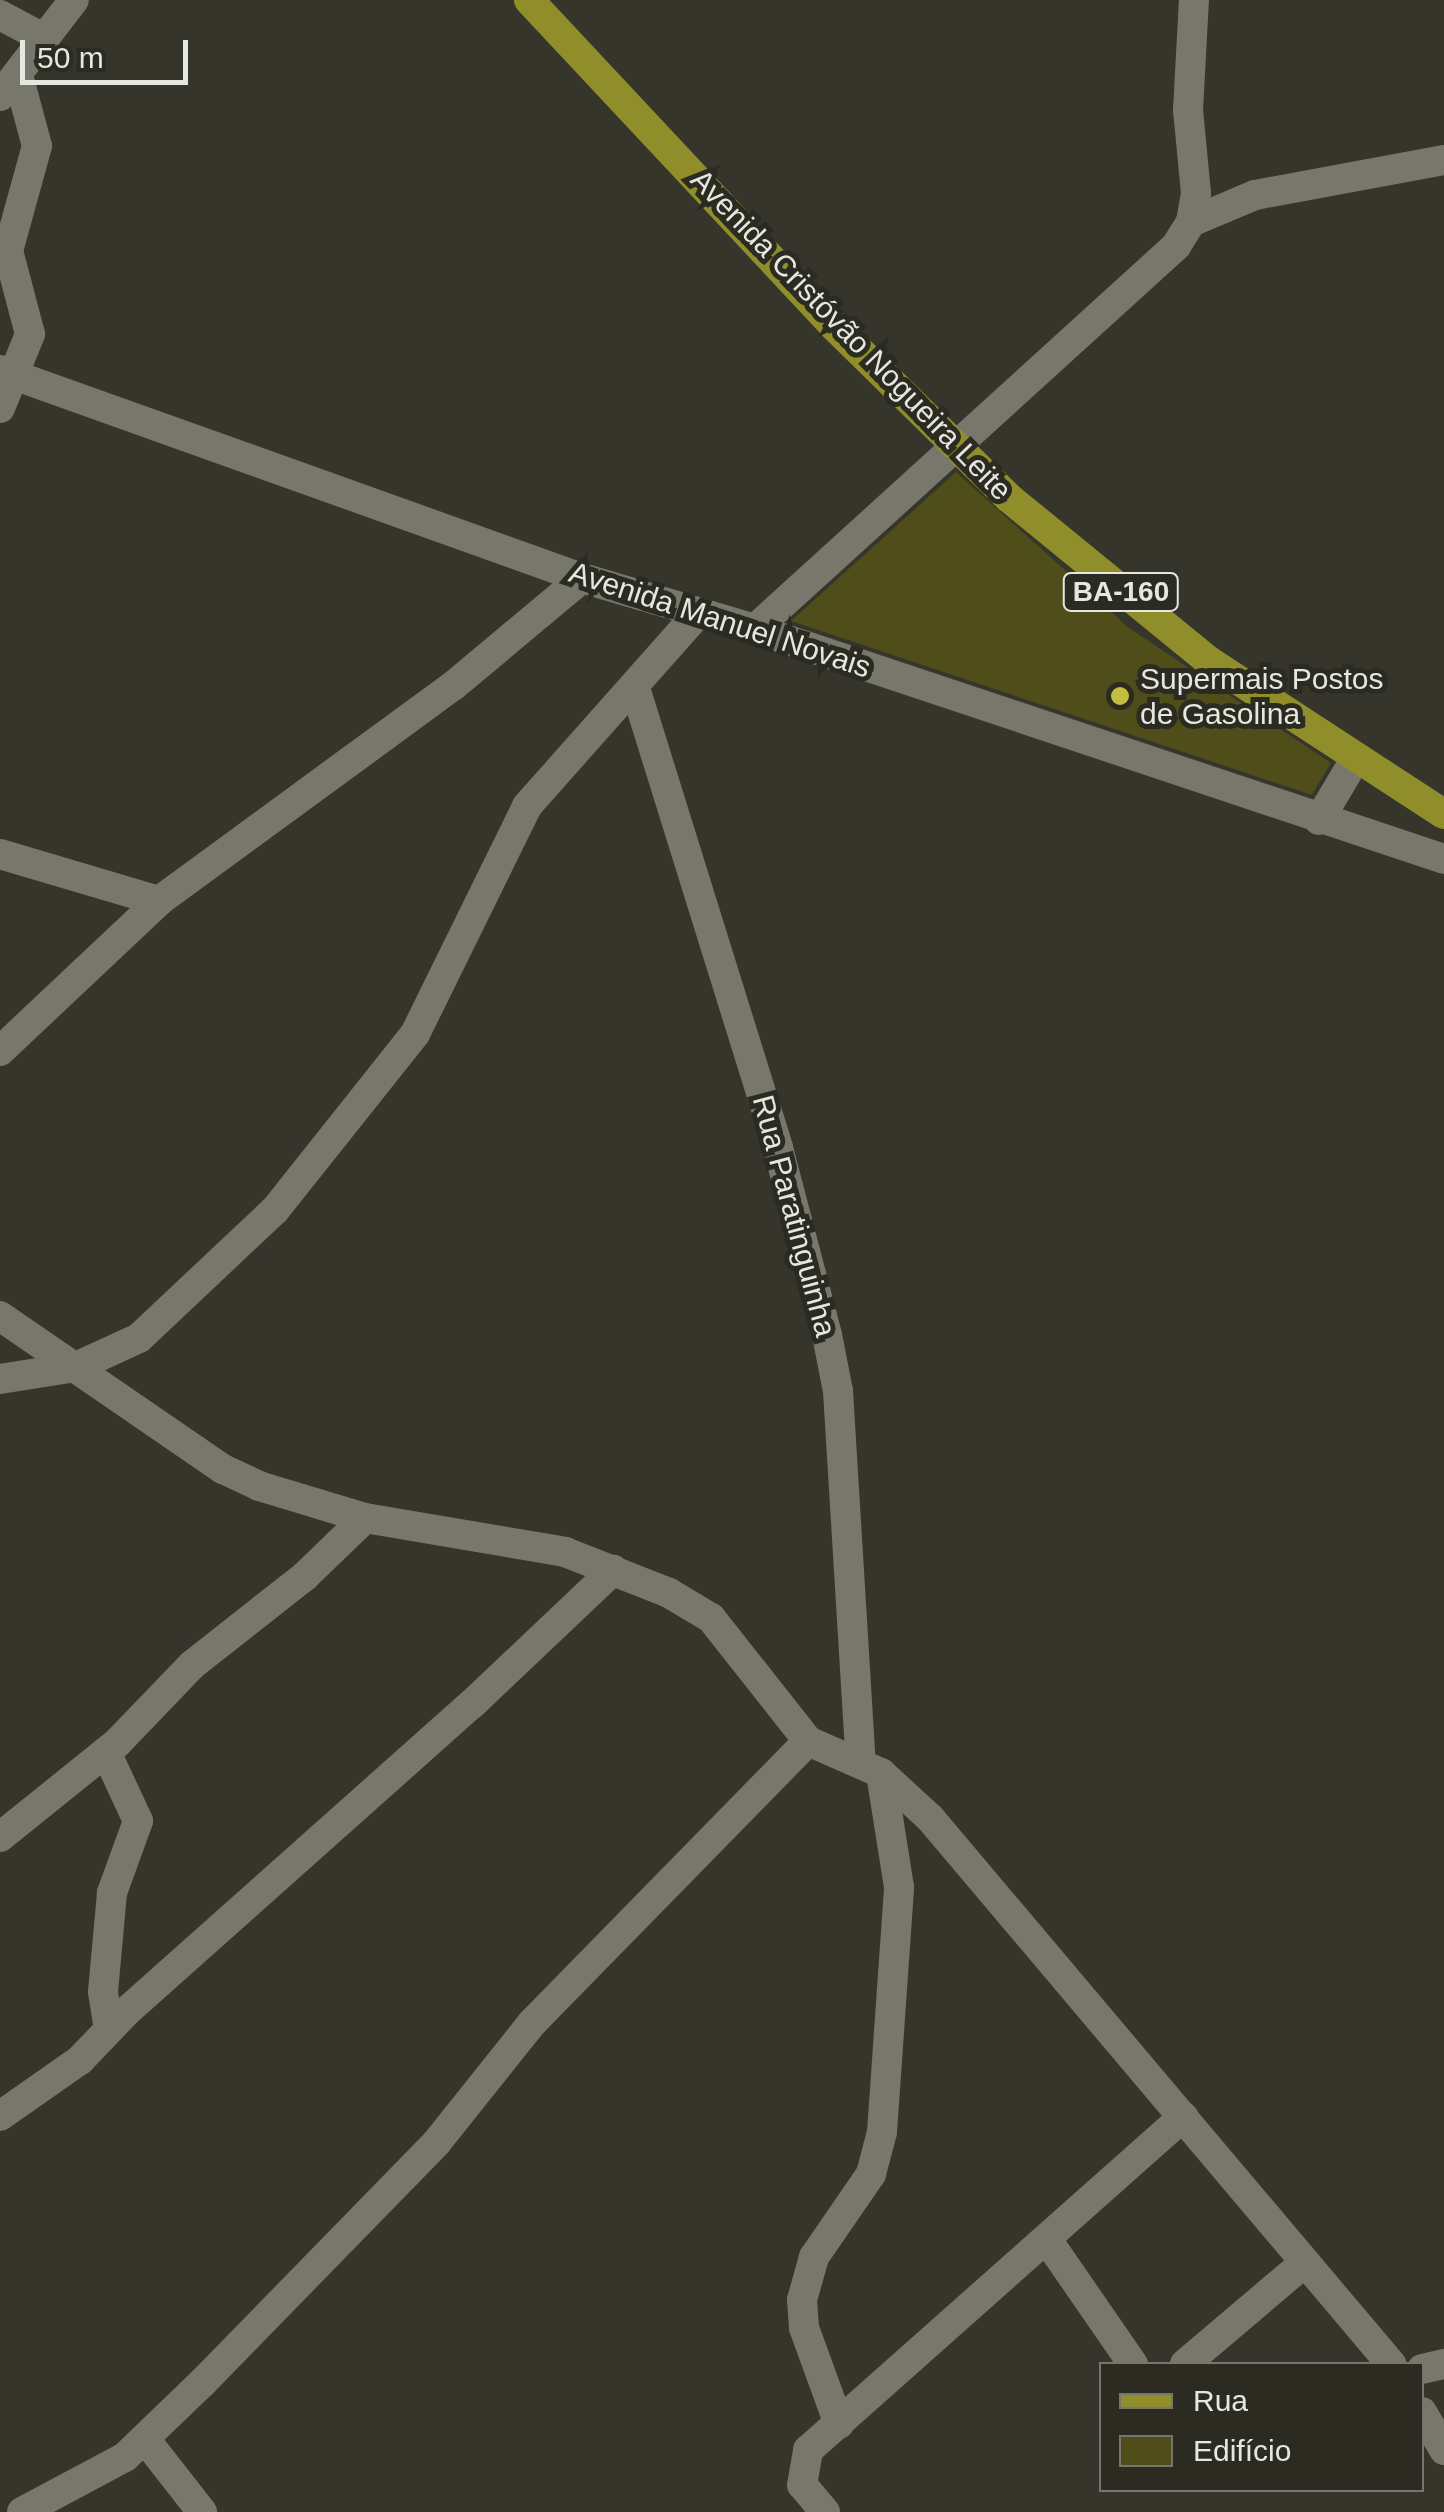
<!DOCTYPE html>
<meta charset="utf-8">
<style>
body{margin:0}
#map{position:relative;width:1444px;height:2512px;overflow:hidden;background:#35352c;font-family:Arial,sans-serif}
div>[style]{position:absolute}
.building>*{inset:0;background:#4f4d19}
.minor>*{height:30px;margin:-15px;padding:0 15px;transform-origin:15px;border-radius:15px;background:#77776c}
.major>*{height:30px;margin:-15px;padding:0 15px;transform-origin:15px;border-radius:15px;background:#908d2b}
.dots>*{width:28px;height:28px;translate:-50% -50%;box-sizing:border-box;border:5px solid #2b2b22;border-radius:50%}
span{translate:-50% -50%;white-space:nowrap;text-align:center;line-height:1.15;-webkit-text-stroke:10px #2b2b22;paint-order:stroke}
.shield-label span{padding:2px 8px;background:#2b2b22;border:2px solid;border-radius:8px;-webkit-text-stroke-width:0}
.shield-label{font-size:28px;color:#e7e7e1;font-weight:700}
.street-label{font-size:30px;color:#e7e7e1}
.poi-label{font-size:30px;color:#e7e7e1}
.left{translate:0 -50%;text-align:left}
.legend{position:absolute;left:1099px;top:2362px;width:325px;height:130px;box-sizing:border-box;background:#2b2b22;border:2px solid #76766e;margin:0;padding:12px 18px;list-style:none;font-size:30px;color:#e7e7e1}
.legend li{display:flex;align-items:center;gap:20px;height:50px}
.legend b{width:50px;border:2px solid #76766e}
.scale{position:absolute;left:20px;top:40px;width:168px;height:45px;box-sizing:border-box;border:5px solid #e7e7e1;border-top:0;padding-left:12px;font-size:30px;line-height:35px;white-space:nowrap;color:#e7e7e1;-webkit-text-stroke:8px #2b2b22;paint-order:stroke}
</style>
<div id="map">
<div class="building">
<div style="clip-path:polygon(956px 472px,1129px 628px,1331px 763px,1312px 795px,791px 621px)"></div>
</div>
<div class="minor">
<div style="left:0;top:15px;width:51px;rotate:28.1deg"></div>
<div style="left:0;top:96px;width:121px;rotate:-52.4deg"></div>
<div style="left:1191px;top:222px;width:69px;rotate:-22.9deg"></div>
<div style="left:1255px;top:195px;width:192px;rotate:-10.5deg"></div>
<div style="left:0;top:370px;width:618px;rotate:19.67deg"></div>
<div style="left:582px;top:578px;width:180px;rotate:16.4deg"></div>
<div style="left:755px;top:629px;width:726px;rotate:18.46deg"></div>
<div style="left:0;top:408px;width:80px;rotate:-67.9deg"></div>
<div style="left:30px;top:334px;width:86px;rotate:-104.8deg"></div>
<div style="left:8px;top:251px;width:109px;rotate:-74.6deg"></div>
<div style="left:37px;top:146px;width:69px;rotate:-105deg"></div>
<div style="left:755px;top:629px;width:569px;rotate:-42.29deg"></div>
<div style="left:1176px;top:246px;width:28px;rotate:-58deg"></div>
<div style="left:1191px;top:222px;width:29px;rotate:-80deg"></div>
<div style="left:1196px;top:193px;width:83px;rotate:-95.5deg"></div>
<div style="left:1188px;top:110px;width:110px;rotate:-86.9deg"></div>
<div style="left:635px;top:688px;width:482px;rotate:72.7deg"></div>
<div style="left:778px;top:1148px;width:193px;rotate:75.3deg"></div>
<div style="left:827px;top:1335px;width:57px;rotate:78.9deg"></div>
<div style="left:838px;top:1391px;width:372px;rotate:86.5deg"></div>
<div style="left:1319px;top:820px;width:72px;rotate:-59.2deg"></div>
<div style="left:0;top:854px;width:166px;rotate:16.5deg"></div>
<div style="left:0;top:1051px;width:219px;rotate:-43.3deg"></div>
<div style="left:159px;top:901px;width:364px;rotate:-36.2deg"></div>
<div style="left:453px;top:686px;width:168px;rotate:-39.9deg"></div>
<div style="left:0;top:1316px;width:270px;rotate:34.5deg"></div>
<div style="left:223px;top:1469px;width:40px;rotate:25deg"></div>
<div style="left:259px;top:1486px;width:111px;rotate:16.8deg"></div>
<div style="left:365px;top:1518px;width:203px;rotate:9.6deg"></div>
<div style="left:565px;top:1552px;width:112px;rotate:21.5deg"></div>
<div style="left:669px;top:1593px;width:49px;rotate:30.8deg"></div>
<div style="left:711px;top:1618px;width:157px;rotate:51.7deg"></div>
<div style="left:808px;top:1741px;width:80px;rotate:23.7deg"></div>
<div style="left:881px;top:1773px;width:67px;rotate:42.6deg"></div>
<div style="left:930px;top:1818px;width:715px;rotate:49.82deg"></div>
<div style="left:0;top:1379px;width:77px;rotate:-9deg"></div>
<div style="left:76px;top:1367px;width:69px;rotate:-24.7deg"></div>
<div style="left:139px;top:1338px;width:187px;rotate:-43.3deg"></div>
<div style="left:275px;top:1210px;width:225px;rotate:-51.5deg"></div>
<div style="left:415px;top:1034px;width:254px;rotate:-63.8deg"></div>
<div style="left:527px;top:806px;width:259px;rotate:-48.4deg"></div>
<div style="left:106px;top:1752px;width:76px;rotate:65.1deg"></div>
<div style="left:138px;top:1821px;width:77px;rotate:109.9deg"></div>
<div style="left:112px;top:1893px;width:99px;rotate:95.2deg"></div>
<div style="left:103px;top:1992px;width:37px;rotate:81deg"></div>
<div style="left:0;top:1837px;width:150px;rotate:-38.8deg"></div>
<div style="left:117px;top:1743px;width:108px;rotate:-46.1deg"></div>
<div style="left:192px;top:1665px;width:144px;rotate:-38.2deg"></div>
<div style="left:305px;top:1576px;width:83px;rotate:-44deg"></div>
<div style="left:0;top:2116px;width:98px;rotate:-35deg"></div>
<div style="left:80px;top:2060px;width:68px;rotate:-46.2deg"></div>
<div style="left:127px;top:2011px;width:462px;rotate:-41.7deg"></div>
<div style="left:472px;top:1704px;width:195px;rotate:-43.5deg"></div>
<div style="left:1048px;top:2241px;width:150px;rotate:55.4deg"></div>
<div style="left:1185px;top:2364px;width:156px;rotate:-40.3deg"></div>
<div style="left:1422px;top:2369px;width:23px;rotate:-13deg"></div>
<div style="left:1422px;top:2412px;width:44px;rotate:59.9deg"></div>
<div style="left:839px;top:2424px;width:102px;rotate:-110deg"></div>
<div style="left:804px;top:2328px;width:28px;rotate:-94deg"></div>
<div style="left:802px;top:2300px;width:45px;rotate:-74.4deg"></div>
<div style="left:814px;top:2257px;width:101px;rotate:-55.5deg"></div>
<div style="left:871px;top:2174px;width:43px;rotate:-75.3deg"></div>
<div style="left:882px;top:2132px;width:246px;rotate:-86deg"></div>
<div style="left:899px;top:1887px;width:115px;rotate:-99deg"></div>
<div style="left:145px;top:2439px;width:93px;rotate:52deg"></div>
<div style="left:22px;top:2512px;width:117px;rotate:-28.1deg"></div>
<div style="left:125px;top:2457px;width:108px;rotate:-43.9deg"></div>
<div style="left:203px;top:2382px;width:335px;rotate:-45.7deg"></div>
<div style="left:437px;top:2142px;width:152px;rotate:-51.4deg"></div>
<div style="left:532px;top:2023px;width:395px;rotate:-45.6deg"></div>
<div style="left:825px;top:2512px;width:35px;rotate:-130deg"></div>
<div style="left:802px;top:2485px;width:36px;rotate:-80deg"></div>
<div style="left:808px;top:2450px;width:502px;rotate:-41.61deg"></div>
</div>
<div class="major">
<div style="left:529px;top:0;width:446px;rotate:46.9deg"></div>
<div style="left:834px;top:326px;width:245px;rotate:44.5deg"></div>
<div style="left:1009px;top:498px;width:258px;rotate:39.2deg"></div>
<div style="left:1209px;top:661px;width:280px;rotate:33.1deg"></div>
</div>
<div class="dots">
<div style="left:1120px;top:696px;background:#c3bd3f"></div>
</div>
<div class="shield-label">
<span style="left:1121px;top:592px">BA-160</span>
</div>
<div class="street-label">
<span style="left:851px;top:335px;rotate:46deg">Avenida Cristóvão Nogueira Leite</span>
<span style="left:720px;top:620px;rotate:18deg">Avenida Manuel Novais</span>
<span style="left:794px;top:1216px;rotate:75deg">Rua Paratinguinha</span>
</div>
<div class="poi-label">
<span class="left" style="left:1140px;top:696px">Supermais Postos<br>de Gasolina</span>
</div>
<ul class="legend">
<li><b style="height:12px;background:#908d2b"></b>Rua</li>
<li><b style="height:28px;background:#4f4d19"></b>Edifício</li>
</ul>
<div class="scale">50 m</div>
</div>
